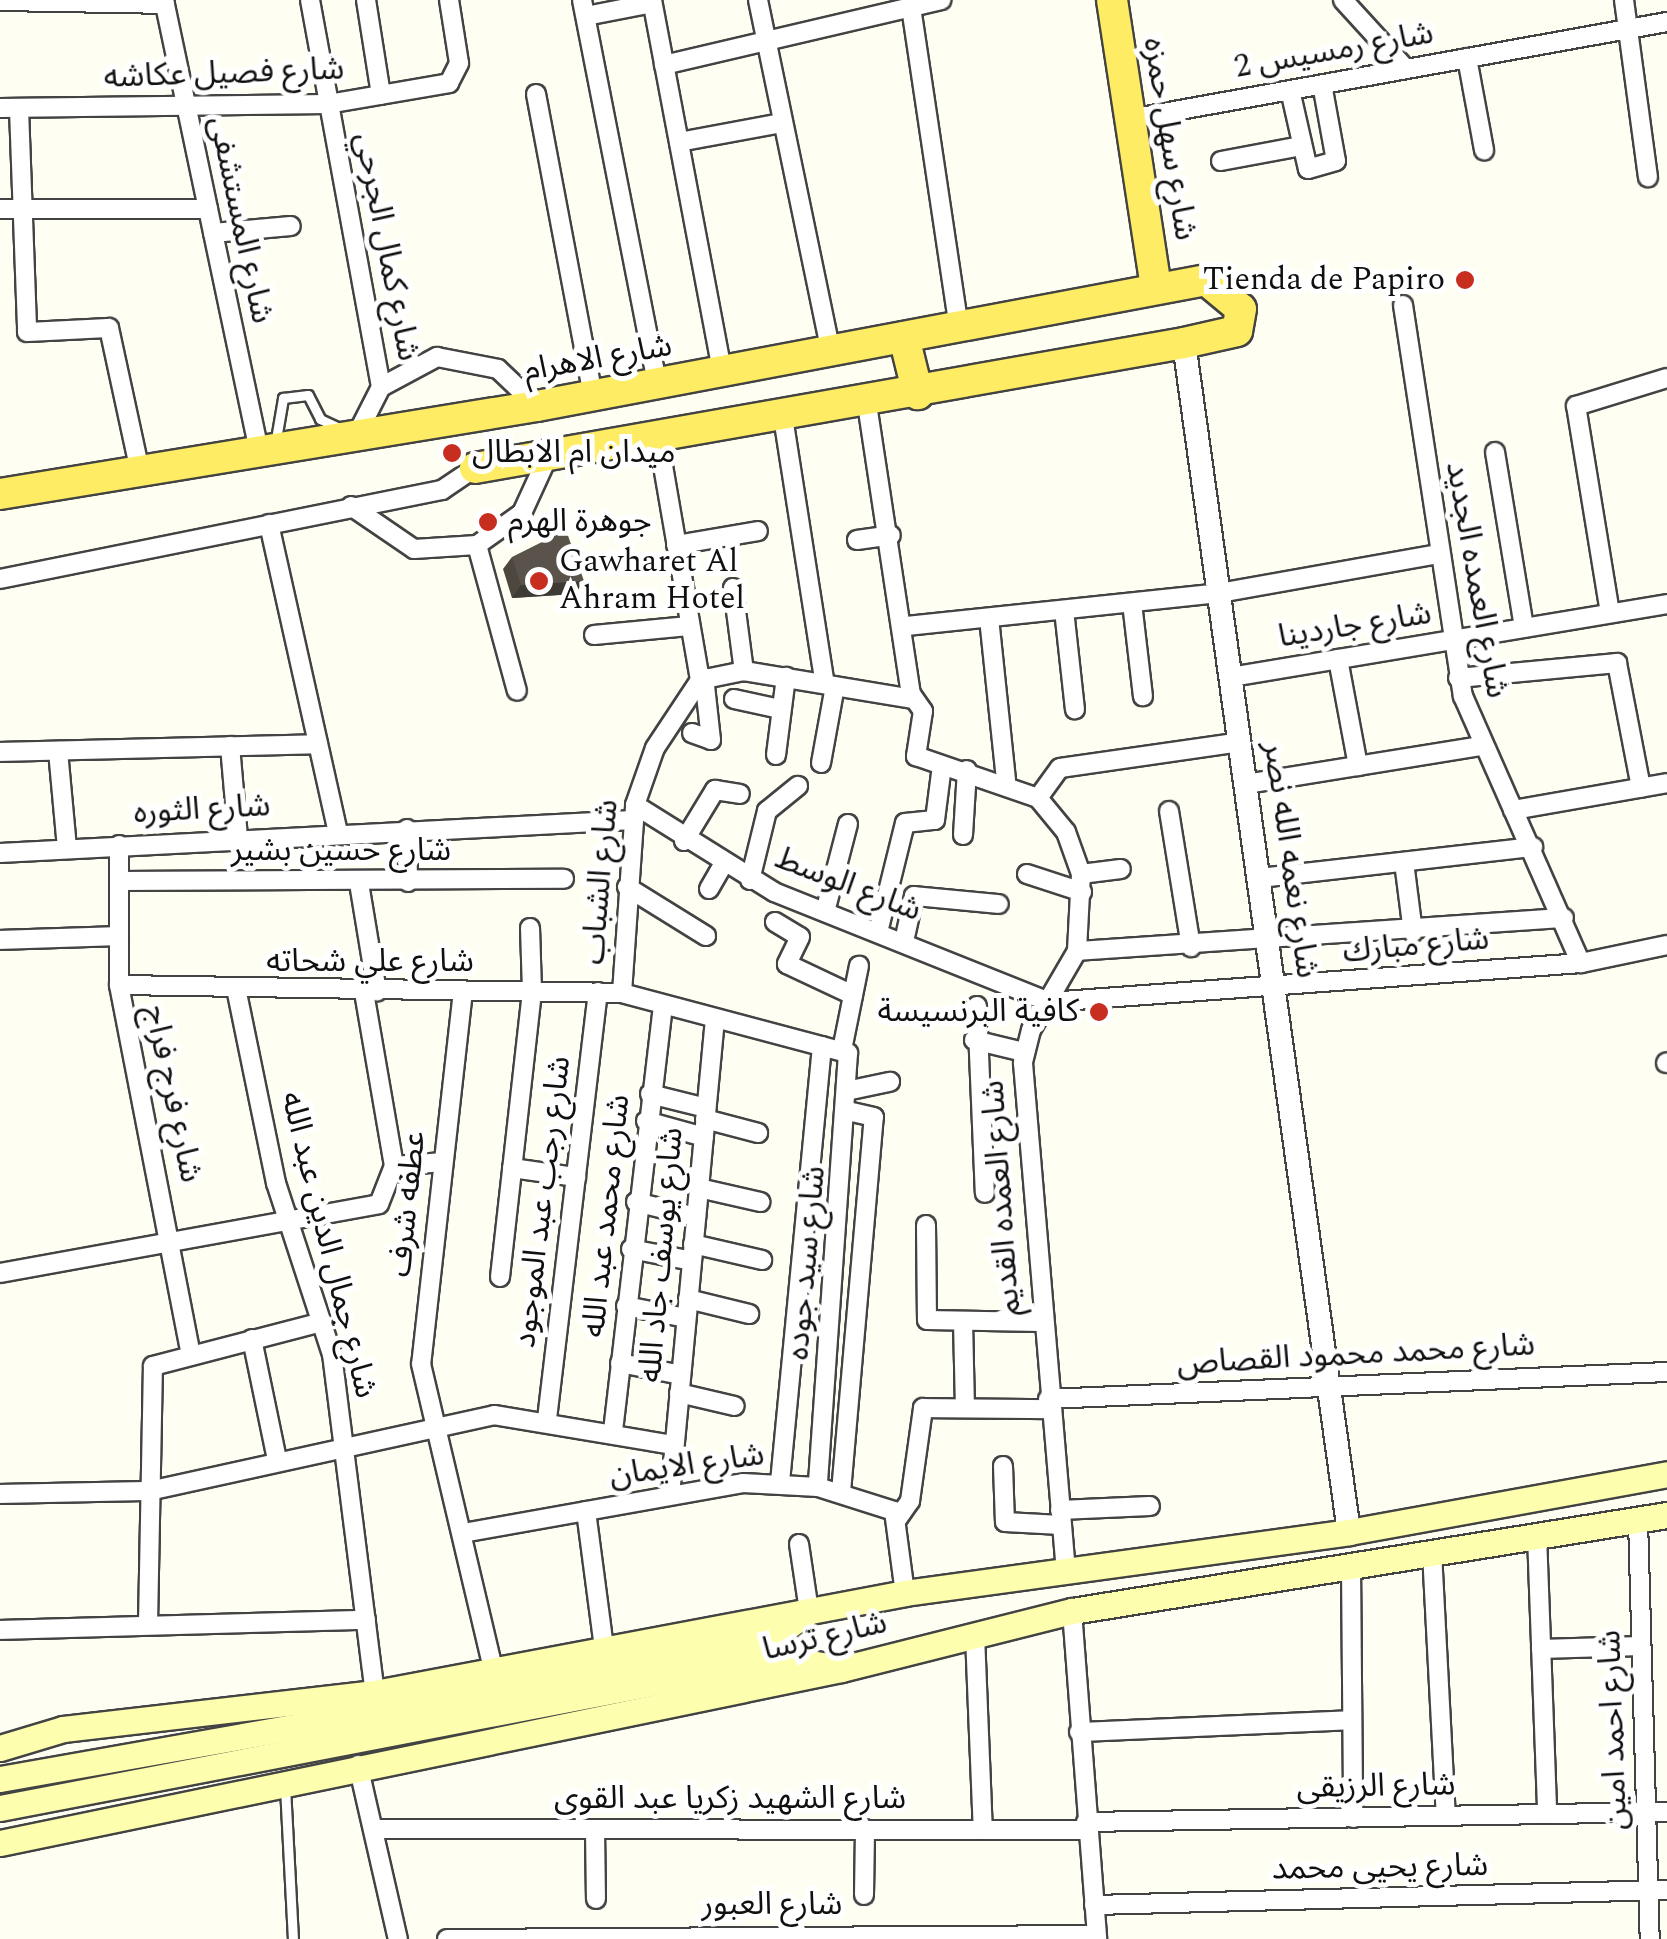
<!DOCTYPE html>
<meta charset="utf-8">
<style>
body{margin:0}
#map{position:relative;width:1667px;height:1939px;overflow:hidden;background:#fffef3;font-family:Spectral,"Noto Sans Arabic",serif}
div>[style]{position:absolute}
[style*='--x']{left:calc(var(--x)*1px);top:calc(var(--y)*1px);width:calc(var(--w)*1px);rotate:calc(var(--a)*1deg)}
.roads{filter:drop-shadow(2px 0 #434343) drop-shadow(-2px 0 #434343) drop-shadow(0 2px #434343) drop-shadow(0 -2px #434343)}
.service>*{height:9px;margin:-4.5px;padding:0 4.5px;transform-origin:4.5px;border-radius:4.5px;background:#fff}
.minor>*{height:18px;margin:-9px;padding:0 9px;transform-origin:9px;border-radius:9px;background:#fff}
.tertiary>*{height:22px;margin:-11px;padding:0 11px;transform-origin:11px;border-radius:11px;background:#fff}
.secondary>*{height:25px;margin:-12.5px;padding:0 12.5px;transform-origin:12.5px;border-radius:12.5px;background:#fdffae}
.primary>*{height:30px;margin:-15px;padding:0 15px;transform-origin:15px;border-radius:15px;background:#feed64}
.wall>*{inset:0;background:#4d4740}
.shaded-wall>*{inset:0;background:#3e3a34}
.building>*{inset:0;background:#59534b}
.dots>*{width:28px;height:28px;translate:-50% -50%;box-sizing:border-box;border:5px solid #fff;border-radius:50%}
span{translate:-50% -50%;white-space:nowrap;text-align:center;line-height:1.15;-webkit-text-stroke:10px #fff;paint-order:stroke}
.street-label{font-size:32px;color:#101010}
.poi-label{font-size:32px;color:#101010}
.right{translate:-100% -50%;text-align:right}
.left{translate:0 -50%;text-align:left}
</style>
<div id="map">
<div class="roads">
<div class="service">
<i style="--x:275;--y:445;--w:48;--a:-80.3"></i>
<i style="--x:283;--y:398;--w:25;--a:-7"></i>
<i style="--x:308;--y:395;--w:27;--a:63"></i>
<i style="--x:320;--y:419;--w:26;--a:25"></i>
<i style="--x:285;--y:1787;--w:152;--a:87"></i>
</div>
<div class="minor">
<i style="--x:164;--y:0;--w:462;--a:78.1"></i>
<i style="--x:310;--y:0;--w:393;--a:79.6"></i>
<i style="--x:366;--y:0;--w:96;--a:81"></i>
<i style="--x:582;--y:0;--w:391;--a:78.9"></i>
<i style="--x:652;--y:0;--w:379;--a:79.3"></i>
<i style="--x:758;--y:0;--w:359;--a:78.3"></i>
<i style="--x:1343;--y:0;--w:93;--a:47.6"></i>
<i style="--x:1624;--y:0;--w:179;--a:82.3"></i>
<i style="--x:0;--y:1;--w:165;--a:1"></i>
<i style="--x:911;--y:7;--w:324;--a:81.5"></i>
<i style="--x:586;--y:16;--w:67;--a:-11.1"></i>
<i style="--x:1467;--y:58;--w:94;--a:79.5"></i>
<i style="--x:664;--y:65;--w:285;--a:-13.2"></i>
<i style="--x:1290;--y:90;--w:81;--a:77.2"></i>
<i style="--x:1308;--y:169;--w:29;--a:-16"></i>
<i style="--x:1336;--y:161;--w:78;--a:-100.3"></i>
<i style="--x:536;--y:94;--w:307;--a:79.3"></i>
<i style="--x:0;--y:108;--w:328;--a:-0.7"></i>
<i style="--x:328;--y:104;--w:123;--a:-9.8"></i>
<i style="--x:449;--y:83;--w:22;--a:-63"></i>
<i style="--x:459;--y:63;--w:64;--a:-99"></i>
<i style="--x:19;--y:109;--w:223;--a:87.9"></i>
<i style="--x:27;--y:332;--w:82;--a:-2.8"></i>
<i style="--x:109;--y:328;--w:146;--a:77.8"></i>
<i style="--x:1130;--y:119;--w:546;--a:-10.24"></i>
<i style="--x:679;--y:142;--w:105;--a:-10.5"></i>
<i style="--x:1221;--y:161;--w:81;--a:-10.6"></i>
<i style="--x:0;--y:209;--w:208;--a:0"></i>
<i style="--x:213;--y:233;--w:78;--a:-5.1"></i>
<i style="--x:1403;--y:305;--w:396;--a:81.3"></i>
<i style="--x:1463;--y:696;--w:292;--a:66.2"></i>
<i style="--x:867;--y:404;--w:293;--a:81.4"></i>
<i style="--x:911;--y:694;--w:21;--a:55"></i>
<i style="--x:923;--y:711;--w:46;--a:98.8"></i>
<i style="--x:916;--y:756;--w:129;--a:19"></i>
<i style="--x:1038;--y:798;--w:44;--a:50.5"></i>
<i style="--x:1066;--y:832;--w:45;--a:70.3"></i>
<i style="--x:1081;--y:874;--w:77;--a:93"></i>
<i style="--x:1077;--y:951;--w:91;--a:120.2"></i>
<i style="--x:1031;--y:1030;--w:34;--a:104"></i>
<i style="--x:1023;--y:1063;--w:511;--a:85.17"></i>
<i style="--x:783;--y:417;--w:270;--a:81.1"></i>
<i style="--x:356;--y:436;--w:55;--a:-63"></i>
<i style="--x:381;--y:387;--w:64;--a:-28.2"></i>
<i style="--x:437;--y:357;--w:62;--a:11.1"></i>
<i style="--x:498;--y:369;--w:54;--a:43.5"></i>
<i style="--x:1495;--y:452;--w:178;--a:80.6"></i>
<i style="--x:351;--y:506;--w:76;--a:34.3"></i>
<i style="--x:414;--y:549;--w:63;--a:-3.6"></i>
<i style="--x:477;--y:545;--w:55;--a:-35.4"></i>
<i style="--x:522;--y:513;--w:65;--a:-65.4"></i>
<i style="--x:269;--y:524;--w:316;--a:77.4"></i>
<i style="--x:857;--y:540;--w:34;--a:-8"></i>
<i style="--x:477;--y:545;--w:151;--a:74.7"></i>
<i style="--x:676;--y:545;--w:83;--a:-9.7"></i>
<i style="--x:0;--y:579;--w:451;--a:-11.4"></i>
<i style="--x:442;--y:490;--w:40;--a:-34"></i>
<i style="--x:733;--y:588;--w:84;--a:82.5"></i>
<i style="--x:1132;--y:603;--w:94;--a:83.3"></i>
<i style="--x:1064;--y:610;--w:100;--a:83.7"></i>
<i style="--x:1610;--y:613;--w:210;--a:-99.3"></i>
<i style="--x:1576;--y:406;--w:95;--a:-17.1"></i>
<i style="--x:989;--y:618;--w:163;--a:84"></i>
<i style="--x:906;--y:626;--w:315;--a:-6"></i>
<i style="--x:1219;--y:593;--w:223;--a:-10.1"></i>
<i style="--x:594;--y:635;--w:95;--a:-5.4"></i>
<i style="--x:1338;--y:659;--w:109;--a:79.4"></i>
<i style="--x:1231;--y:677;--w:442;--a:-9.5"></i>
<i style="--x:1458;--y:678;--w:160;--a:-5.4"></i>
<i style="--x:1617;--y:663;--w:127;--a:79.1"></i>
<i style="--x:700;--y:680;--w:45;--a:-11.6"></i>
<i style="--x:744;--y:671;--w:172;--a:9.4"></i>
<i style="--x:734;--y:699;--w:47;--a:12.3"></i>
<i style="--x:692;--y:733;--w:20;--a:20"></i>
<i style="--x:711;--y:740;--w:63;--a:-96.3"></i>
<i style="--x:230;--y:746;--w:92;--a:85"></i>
<i style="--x:58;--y:751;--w:97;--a:84.7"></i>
<i style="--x:0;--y:752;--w:318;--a:-1.4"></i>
<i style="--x:776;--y:755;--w:79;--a:-82.7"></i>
<i style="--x:821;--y:763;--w:78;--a:-79.7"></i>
<i style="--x:1246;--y:784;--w:237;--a:-9.2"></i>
<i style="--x:1038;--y:798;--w:37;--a:-54"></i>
<i style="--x:1060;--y:768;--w:182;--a:-8.2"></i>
<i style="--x:635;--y:805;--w:164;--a:32"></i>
<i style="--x:774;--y:892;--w:296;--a:21.8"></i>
<i style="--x:1049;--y:1002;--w:533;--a:-4.19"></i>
<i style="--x:1581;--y:963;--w:88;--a:-11.8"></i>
<i style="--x:1513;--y:810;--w:156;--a:-9.9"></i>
<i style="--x:1169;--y:811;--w:138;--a:80.8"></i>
<i style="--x:407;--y:829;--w:53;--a:88.9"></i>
<i style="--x:963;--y:835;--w:65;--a:-86.5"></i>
<i style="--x:684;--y:841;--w:60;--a:-58.7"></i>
<i style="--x:715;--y:790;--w:25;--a:9"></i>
<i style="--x:119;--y:845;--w:140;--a:90"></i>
<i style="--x:119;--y:985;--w:376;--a:79"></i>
<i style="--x:0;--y:853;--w:634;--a:-2.98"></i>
<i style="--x:1404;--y:862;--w:71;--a:82.7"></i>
<i style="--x:1027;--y:874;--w:58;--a:18.1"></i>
<i style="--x:1081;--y:874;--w:40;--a:-7.1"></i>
<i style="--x:1260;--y:878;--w:275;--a:-6.5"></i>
<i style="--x:750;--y:880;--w:71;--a:-76.2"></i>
<i style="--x:767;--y:811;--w:40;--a:-39"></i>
<i style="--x:119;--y:881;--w:445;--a:-0.3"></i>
<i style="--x:359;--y:883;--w:110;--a:80.6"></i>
<i style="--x:627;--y:887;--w:93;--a:31.8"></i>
<i style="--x:709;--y:889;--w:28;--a:-60"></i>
<i style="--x:825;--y:912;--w:91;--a:-75.4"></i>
<i style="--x:775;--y:922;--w:29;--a:31"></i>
<i style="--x:800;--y:937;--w:30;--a:116"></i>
<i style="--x:787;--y:964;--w:73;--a:25.2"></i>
<i style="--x:879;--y:928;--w:108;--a:-76.1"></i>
<i style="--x:905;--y:823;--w:30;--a:-6"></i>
<i style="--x:935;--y:820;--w:55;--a:-82.7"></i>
<i style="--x:905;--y:937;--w:42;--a:-77.6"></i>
<i style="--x:914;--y:896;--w:85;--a:5.4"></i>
<i style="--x:0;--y:940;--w:119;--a:-1.9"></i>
<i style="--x:1077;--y:951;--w:488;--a:-3.9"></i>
<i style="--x:119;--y:985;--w:503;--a:0.91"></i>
<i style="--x:622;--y:993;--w:234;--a:14.9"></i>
<i style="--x:848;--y:1053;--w:435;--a:94"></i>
<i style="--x:463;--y:991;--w:375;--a:96.4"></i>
<i style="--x:421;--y:1364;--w:313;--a:76.7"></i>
<i style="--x:237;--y:993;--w:194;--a:78.4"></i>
<i style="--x:276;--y:1183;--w:180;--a:71.9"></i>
<i style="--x:332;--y:1354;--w:342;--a:82.8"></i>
<i style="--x:622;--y:993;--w:188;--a:-86"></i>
<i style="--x:635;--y:805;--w:60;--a:-70.7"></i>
<i style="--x:655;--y:748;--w:82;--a:-56.5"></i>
<i style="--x:700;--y:680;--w:247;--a:-99.8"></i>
<i style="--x:977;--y:1006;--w:187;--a:87.6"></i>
<i style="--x:974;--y:1040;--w:51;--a:13.5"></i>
<i style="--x:842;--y:1050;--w:86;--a:-78.6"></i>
<i style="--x:1666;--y:1063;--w:1;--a:-45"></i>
<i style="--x:851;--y:1090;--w:40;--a:-12"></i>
<i style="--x:650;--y:1094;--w:58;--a:14"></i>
<i style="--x:705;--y:1119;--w:55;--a:14.8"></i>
<i style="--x:646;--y:1121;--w:60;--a:15.4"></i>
<i style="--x:394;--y:1166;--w:49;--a:-4.7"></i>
<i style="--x:512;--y:1168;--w:65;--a:8"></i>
<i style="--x:699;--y:1188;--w:63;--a:12.9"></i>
<i style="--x:636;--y:1202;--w:62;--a:14"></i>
<i style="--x:926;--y:1225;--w:95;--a:89.4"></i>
<i style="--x:927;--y:1320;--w:114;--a:1"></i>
<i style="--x:693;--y:1244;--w:71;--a:13.1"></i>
<i style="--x:631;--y:1249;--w:62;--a:11.1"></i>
<i style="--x:0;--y:1273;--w:385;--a:-10.3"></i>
<i style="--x:379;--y:1204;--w:41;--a:-68.5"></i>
<i style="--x:394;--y:1166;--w:177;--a:-99.8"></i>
<i style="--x:500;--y:1277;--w:288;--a:-83.6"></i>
<i style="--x:532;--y:991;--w:63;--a:-91.8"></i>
<i style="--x:688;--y:1299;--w:63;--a:13.8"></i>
<i style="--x:626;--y:1306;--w:61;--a:11.3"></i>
<i style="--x:963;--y:1321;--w:87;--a:88.7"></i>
<i style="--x:252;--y:1339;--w:124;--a:78.3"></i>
<i style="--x:620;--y:1363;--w:62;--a:11.1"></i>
<i style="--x:679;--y:1393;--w:57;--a:13.1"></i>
<i style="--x:1048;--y:1399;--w:620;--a:-2.5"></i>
<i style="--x:547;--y:1419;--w:430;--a:-83.2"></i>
<i style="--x:613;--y:1431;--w:426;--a:-83.3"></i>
<i style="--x:1003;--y:1466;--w:56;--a:88"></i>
<i style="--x:1005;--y:1522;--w:56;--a:3.1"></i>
<i style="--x:780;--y:1482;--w:438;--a:-84.5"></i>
<i style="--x:841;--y:1492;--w:376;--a:-85"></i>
<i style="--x:874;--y:1117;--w:26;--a:-167"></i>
<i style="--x:0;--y:1494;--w:149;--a:-1.2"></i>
<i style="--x:149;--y:1491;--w:353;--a:-12.4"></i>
<i style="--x:494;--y:1415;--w:182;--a:9.5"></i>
<i style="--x:670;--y:1495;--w:477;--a:-84.6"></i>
<i style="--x:1060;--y:1510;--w:90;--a:-2.5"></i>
<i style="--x:586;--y:1511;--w:138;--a:82.5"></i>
<i style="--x:898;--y:1518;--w:21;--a:-55"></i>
<i style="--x:910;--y:1501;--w:94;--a:-82"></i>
<i style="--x:923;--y:1408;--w:126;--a:0.5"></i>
<i style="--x:1638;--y:1520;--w:419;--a:88.4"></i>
<i style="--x:463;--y:1533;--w:284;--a:-10.1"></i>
<i style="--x:743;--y:1483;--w:75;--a:3.1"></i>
<i style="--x:818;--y:1487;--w:80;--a:17.5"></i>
<i style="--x:894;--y:1511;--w:83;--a:82.4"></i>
<i style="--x:1537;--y:1535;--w:279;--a:87.9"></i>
<i style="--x:799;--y:1544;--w:68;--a:81.5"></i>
<i style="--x:1432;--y:1552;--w:264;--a:87"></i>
<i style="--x:1351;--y:1565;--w:253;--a:89.5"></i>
<i style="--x:1072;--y:1611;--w:329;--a:85.6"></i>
<i style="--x:148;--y:1624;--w:258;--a:-88.9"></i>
<i style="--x:153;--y:1366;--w:175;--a:-14.6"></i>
<i style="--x:0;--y:1630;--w:366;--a:-1.6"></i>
<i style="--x:975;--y:1635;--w:195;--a:87.7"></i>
<i style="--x:1541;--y:1649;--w:100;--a:-1.7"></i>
<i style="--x:1079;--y:1732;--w:273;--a:-2.5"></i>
<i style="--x:358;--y:1765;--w:179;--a:77.1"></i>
<i style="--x:1086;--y:1822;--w:581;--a:-0.99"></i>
<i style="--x:373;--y:1829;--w:714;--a:0.08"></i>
<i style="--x:595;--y:1829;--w:70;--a:89.2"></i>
<i style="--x:864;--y:1895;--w:66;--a:-89.1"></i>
<i style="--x:1094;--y:1905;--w:573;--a:-1.5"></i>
<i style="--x:447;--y:1939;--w:649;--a:-0.35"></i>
</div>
<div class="tertiary">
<i style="--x:1184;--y:343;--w:1200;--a:82.1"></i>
</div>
<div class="secondary">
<i style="--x:0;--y:1748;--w:66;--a:-16.8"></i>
<i style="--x:63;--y:1729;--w:314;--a:-6.6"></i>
<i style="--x:375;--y:1693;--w:539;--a:-10.68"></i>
<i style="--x:905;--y:1593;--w:448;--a:-7.8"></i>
<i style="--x:1349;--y:1532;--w:323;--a:-10.3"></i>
<i style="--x:0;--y:1779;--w:775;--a:-10.03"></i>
<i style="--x:763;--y:1644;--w:57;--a:-35.7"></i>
<i style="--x:0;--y:1808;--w:796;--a:-10.86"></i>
<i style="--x:782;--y:1658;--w:58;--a:10"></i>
<i style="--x:0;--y:1843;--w:859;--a:-11.69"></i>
<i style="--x:841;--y:1669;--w:238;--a:-14.1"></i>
<i style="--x:1072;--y:1611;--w:603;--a:-9.17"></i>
</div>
<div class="primary">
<i style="--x:1112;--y:0;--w:292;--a:81.3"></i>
<i style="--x:904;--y:337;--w:59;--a:76.2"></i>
<i style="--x:0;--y:494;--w:544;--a:-9.31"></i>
<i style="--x:537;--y:406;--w:681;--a:-10.67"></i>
<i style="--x:1206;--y:280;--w:45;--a:39.6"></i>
<i style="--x:1241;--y:309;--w:22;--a:100"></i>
<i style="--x:1237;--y:331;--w:54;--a:167.2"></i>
<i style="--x:1184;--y:343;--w:720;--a:170"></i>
</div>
</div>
<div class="wall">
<i style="clip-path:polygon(512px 557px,584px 581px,575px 594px,512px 598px,503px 569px)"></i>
</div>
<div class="shaded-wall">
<i style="clip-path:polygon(584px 581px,575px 594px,512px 598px,521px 585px)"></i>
</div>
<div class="building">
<i style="clip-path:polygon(566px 530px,584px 581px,521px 585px,512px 557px)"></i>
</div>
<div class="dots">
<i style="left:1465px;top:280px;background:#c72e20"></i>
<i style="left:452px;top:453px;background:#c72e20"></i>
<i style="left:488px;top:522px;background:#c72e20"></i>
<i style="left:539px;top:581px;background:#c72e20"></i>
<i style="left:1099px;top:1012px;background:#c72e20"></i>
</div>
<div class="street-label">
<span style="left:1334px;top:51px;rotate:-10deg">شارع رمسيس 2</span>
<span style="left:224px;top:74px;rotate:-2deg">شارع فصيل عكاشه</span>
<span style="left:1169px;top:139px;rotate:81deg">شارع سهل حمزه</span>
<span style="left:240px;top:220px;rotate:78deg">شارع المستشفى</span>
<span style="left:386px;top:247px;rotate:79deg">شارع كمال الجرحي</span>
<span style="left:598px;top:359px;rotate:-10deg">شارع الاهرام</span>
<span style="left:1476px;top:580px;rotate:80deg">شارع العمده الجديد</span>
<span style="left:1355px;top:626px;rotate:-9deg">شارع جاردينا</span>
<span style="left:202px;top:810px;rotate:-3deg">شارع الثوره</span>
<span style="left:341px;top:851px">شارع حسين بشير</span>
<span style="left:1290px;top:860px;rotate:82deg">شارع نعمه الله نصر</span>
<span style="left:601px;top:882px;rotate:-85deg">شارع الشباب</span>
<span style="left:848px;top:885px;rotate:21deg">شارع الوسط</span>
<span style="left:1416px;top:946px;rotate:-5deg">شارع مبارك</span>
<span style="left:370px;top:962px">شارع علي شحاته</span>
<span style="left:172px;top:1094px;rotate:78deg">شارع فرج فراج</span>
<span style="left:1002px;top:1198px;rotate:-94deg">شارع العمده القديم</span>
<span style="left:543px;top:1202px;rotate:-83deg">شارع رجب عبد الموجود</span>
<span style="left:408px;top:1204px;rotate:-84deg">عطفه شرف</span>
<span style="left:607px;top:1216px;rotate:-84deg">شارع محمد عبد الله</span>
<span style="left:328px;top:1245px;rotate:76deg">شارع جمال الدين عبد الله</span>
<span style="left:662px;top:1255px;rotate:-85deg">شارع يوسف جاد الله</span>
<span style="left:807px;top:1263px;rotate:-85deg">شارع سيد جوده</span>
<span style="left:1356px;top:1355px;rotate:-3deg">شارع محمد محمود القصاص</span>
<span style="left:687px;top:1466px;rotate:-8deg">شارع الايمان</span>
<span style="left:825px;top:1637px;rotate:-13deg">شارع ترسا</span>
<span style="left:1614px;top:1730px;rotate:-92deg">شارع احمد امين</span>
<span style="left:1376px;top:1787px;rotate:-1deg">شارع الرزيقى</span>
<span style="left:730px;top:1799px">شارع الشهيد زكريا عبد القوى</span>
<span style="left:1380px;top:1868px;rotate:-1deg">شارع يحيى محمد</span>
<span style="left:772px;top:1905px">شارع العبور</span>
</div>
<div class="poi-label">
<span class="right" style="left:1445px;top:280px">Tienda de Papiro</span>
<span class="left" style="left:472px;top:453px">ميدان ام الابطال</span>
<span class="left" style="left:508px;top:522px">جوهرة الهرم</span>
<span class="left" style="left:559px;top:581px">Gawharet Al<br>Ahram Hotel</span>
<span class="right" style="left:1079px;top:1012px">كافية البرنسيسة</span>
</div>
</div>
